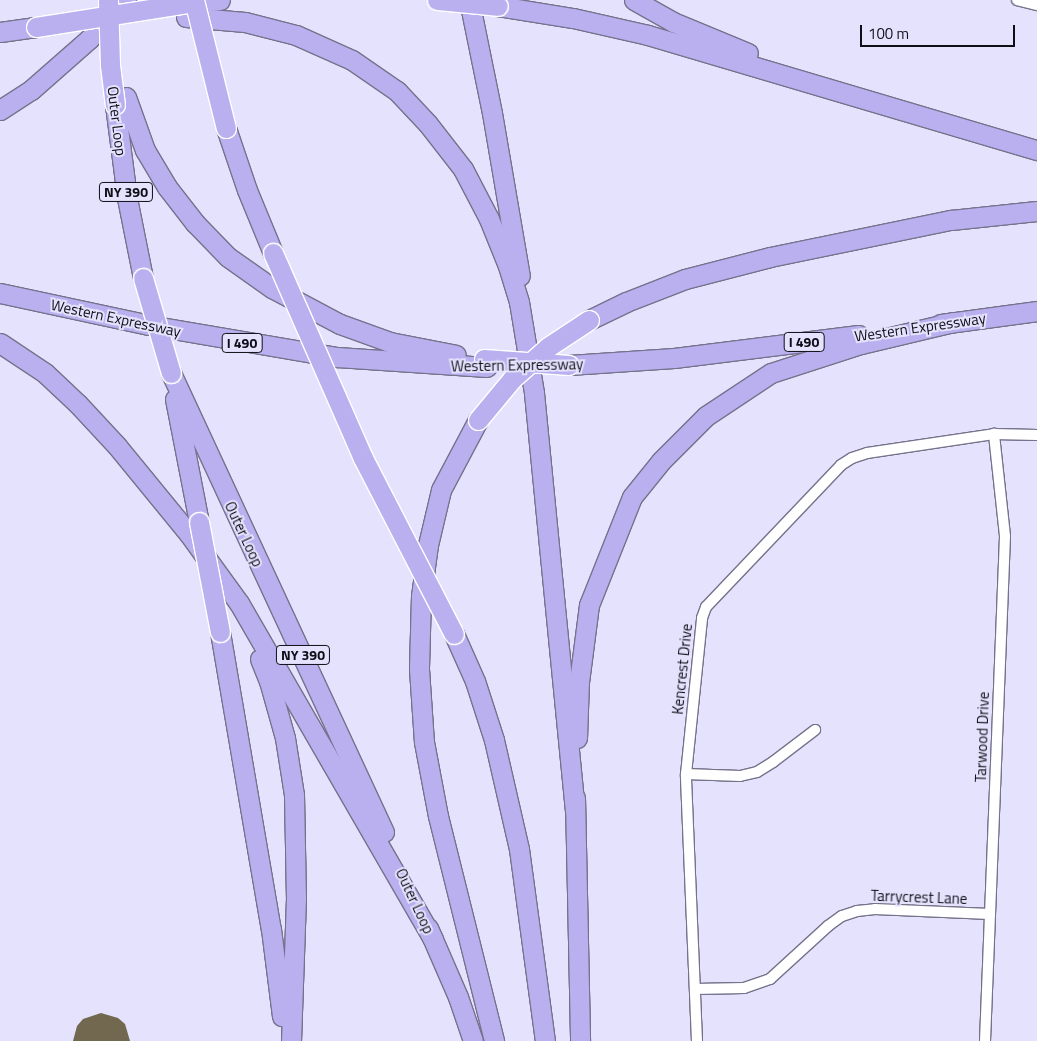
<!DOCTYPE html>
<style>
body{margin:0}
#map{position:relative;width:1037px;height:1041px;overflow:hidden;background:#e5e2fd;font-family:"Titillium Web",sans-serif}
div>[style]{position:absolute}
[style*='--x']{left:calc(var(--x)*1px);top:calc(var(--y)*1px);width:calc(var(--w)*1px);rotate:calc(var(--a)*1deg)}
.building>*{inset:0;background:#72674f}
.roads{filter:drop-shadow(1px 0 #75728b) drop-shadow(-1px 0 #75728b) drop-shadow(0 1px #75728b) drop-shadow(0 -1px #75728b)}
.street>*{height:10px;margin:-5px;padding:0 5px;transform-origin:5px;border-radius:5px;background:#fff}
.highway>*{height:19px;margin:-9.5px;padding:0 9.5px;transform-origin:9.5px;border-radius:9.5px;background:#bab0f0}
.bridges{filter:drop-shadow(1px 0 #fff) drop-shadow(-1px 0 #fff) drop-shadow(0 1px #fff) drop-shadow(0 -1px #fff)}
.highway-bridge>*{height:19px;margin:-9.5px;padding:0 9.5px;transform-origin:9.5px;border-radius:9.5px;background:#bab0f0}
span{translate:-50% -50%;white-space:nowrap;text-align:center;line-height:1.15;-webkit-text-stroke:4px #e5e2fd;paint-order:stroke}
.shield-label span{padding:1px 4px;background:#e5e2fd;border:1px solid;border-radius:4px;-webkit-text-stroke-width:0}
.shield-label{font-size:14px;color:#0f0e17;font-weight:700}
.street-label{font-size:15px;color:#0f0e17}
.scale{position:absolute;left:860px;top:25px;width:155px;height:22px;box-sizing:border-box;border:2px solid #0f0e17;border-top:0;padding-left:6px;font-size:15px;line-height:18px;white-space:nowrap;color:#0f0e17;-webkit-text-stroke:4px #e5e2fd;paint-order:stroke}
</style>
<div id="map">
<div class="building">
<i style="clip-path:polygon(101px 1013px,118px 1018px,125px 1024px,130px 1041px,73px 1041px,77px 1026px,83px 1019px)"></i>
</div>
<div class="roads">
<div class="street">
<i style="--x:1017;--y:0;--w:21;--a:14"></i>
<i style="--x:686;--y:774;--w:54;--a:2.1"></i>
<i style="--x:740;--y:776;--w:17;--a:-13"></i>
<i style="--x:757;--y:772;--w:19;--a:-32"></i>
<i style="--x:773;--y:762;--w:53;--a:-37.3"></i>
<i style="--x:695;--y:989;--w:49;--a:-1.2"></i>
<i style="--x:744;--y:988;--w:28;--a:-19"></i>
<i style="--x:770;--y:979;--w:79;--a:-42.4"></i>
<i style="--x:828;--y:926;--w:17;--a:-36"></i>
<i style="--x:842;--y:916;--w:16;--a:-18"></i>
<i style="--x:857;--y:911;--w:18;--a:-6"></i>
<i style="--x:875;--y:909;--w:115;--a:2.5"></i>
<i style="--x:697;--y:1041;--w:267;--a:-92.4"></i>
<i style="--x:686;--y:774;--w:157;--a:-84.1"></i>
<i style="--x:702;--y:618;--w:12;--a:-70"></i>
<i style="--x:706;--y:607;--w:196;--a:-46.4"></i>
<i style="--x:841;--y:465;--w:13;--a:-32"></i>
<i style="--x:852;--y:458;--w:16;--a:-18"></i>
<i style="--x:867;--y:453;--w:128;--a:-8.5"></i>
<i style="--x:994;--y:434;--w:43;--a:1.3"></i>
<i style="--x:985;--y:1041;--w:505;--a:-87.73"></i>
<i style="--x:1005;--y:536;--w:103;--a:-96.2"></i>
</div>
<div class="highway">
<i style="--x:469;--y:0;--w:115;--a:78.5"></i>
<i style="--x:492;--y:113;--w:165;--a:80.3"></i>
<i style="--x:634;--y:0;--w:45;--a:29.4"></i>
<i style="--x:673;--y:22;--w:81;--a:22.5"></i>
<i style="--x:187;--y:3;--w:33;--a:-5"></i>
<i style="--x:498;--y:6;--w:76;--a:9.1"></i>
<i style="--x:573;--y:18;--w:77;--a:12.8"></i>
<i style="--x:648;--y:35;--w:406;--a:16.5"></i>
<i style="--x:186;--y:17;--w:59;--a:4.8"></i>
<i style="--x:245;--y:22;--w:53;--a:14.3"></i>
<i style="--x:296;--y:35;--w:61;--a:24.1"></i>
<i style="--x:352;--y:60;--w:55;--a:34.6"></i>
<i style="--x:397;--y:91;--w:45;--a:46.8"></i>
<i style="--x:428;--y:124;--w:57;--a:52.1"></i>
<i style="--x:463;--y:169;--w:56;--a:62.5"></i>
<i style="--x:489;--y:219;--w:51;--a:68"></i>
<i style="--x:508;--y:266;--w:38;--a:73"></i>
<i style="--x:519;--y:302;--w:92;--a:80.6"></i>
<i style="--x:534;--y:393;--w:419;--a:84.4"></i>
<i style="--x:0;--y:32;--w:36;--a:-8"></i>
<i style="--x:126;--y:97;--w:56;--a:70.3"></i>
<i style="--x:145;--y:150;--w:43;--a:59.3"></i>
<i style="--x:167;--y:187;--w:46;--a:52.1"></i>
<i style="--x:195;--y:223;--w:47;--a:45.9"></i>
<i style="--x:228;--y:257;--w:54;--a:35.2"></i>
<i style="--x:272;--y:288;--w:77;--a:27.9"></i>
<i style="--x:340;--y:324;--w:53;--a:19.8"></i>
<i style="--x:390;--y:342;--w:67;--a:11.1"></i>
<i style="--x:115;--y:105;--w:94;--a:82.6"></i>
<i style="--x:127;--y:198;--w:82;--a:78.7"></i>
<i style="--x:0;--y:110;--w:37;--a:-33"></i>
<i style="--x:31;--y:90;--w:77;--a:-41.3"></i>
<i style="--x:89;--y:39;--w:54;--a:-46.5"></i>
<i style="--x:226;--y:128;--w:65;--a:71.3"></i>
<i style="--x:247;--y:190;--w:68;--a:67.6"></i>
<i style="--x:0;--y:293;--w:152;--a:12.1"></i>
<i style="--x:149;--y:325;--w:191;--a:9.7"></i>
<i style="--x:337;--y:357;--w:150;--a:3.8"></i>
<i style="--x:589;--y:320;--w:41;--a:-25.9"></i>
<i style="--x:626;--y:302;--w:63;--a:-21.3"></i>
<i style="--x:685;--y:279;--w:88;--a:-14.5"></i>
<i style="--x:770;--y:257;--w:185;--a:-11.6"></i>
<i style="--x:951;--y:220;--w:86;--a:-6"></i>
<i style="--x:941;--y:324;--w:97;--a:-7.7"></i>
<i style="--x:0;--y:343;--w:54;--a:33.7"></i>
<i style="--x:45;--y:373;--w:45;--a:43.2"></i>
<i style="--x:78;--y:404;--w:57;--a:47.1"></i>
<i style="--x:117;--y:446;--w:114;--a:50.7"></i>
<i style="--x:189;--y:534;--w:85;--a:54.1"></i>
<i style="--x:239;--y:603;--w:388;--a:60"></i>
<i style="--x:569;--y:365;--w:105;--a:-3.8"></i>
<i style="--x:674;--y:358;--w:186;--a:-7.1"></i>
<i style="--x:171;--y:373;--w:506;--a:65.11"></i>
<i style="--x:175;--y:399;--w:125;--a:79"></i>
<i style="--x:478;--y:420;--w:79;--a:117.9"></i>
<i style="--x:441;--y:490;--w:57;--a:103.3"></i>
<i style="--x:428;--y:545;--w:51;--a:97.8"></i>
<i style="--x:421;--y:596;--w:73;--a:91.6"></i>
<i style="--x:419;--y:669;--w:73;--a:86.1"></i>
<i style="--x:424;--y:742;--w:75;--a:79.3"></i>
<i style="--x:438;--y:816;--w:232;--a:76"></i>
<i style="--x:220;--y:632;--w:301;--a:80.3"></i>
<i style="--x:271;--y:929;--w:88;--a:82.8"></i>
<i style="--x:454;--y:634;--w:51;--a:65.9"></i>
<i style="--x:475;--y:681;--w:62;--a:72.1"></i>
<i style="--x:494;--y:740;--w:112;--a:77.1"></i>
<i style="--x:519;--y:849;--w:194;--a:82.3"></i>
<i style="--x:260;--y:659;--w:24;--a:68"></i>
<i style="--x:269;--y:681;--w:59;--a:74.3"></i>
<i style="--x:285;--y:738;--w:58;--a:81"></i>
<i style="--x:294;--y:795;--w:103;--a:88.9"></i>
<i style="--x:296;--y:898;--w:143;--a:92"></i>
<i style="--x:577;--y:738;--w:56;--a:-88"></i>
<i style="--x:579;--y:682;--w:78;--a:-82.6"></i>
<i style="--x:589;--y:605;--w:116;--a:-68.3"></i>
<i style="--x:632;--y:497;--w:46;--a:-51.1"></i>
<i style="--x:661;--y:461;--w:64;--a:-45"></i>
<i style="--x:706;--y:416;--w:78;--a:-33.5"></i>
<i style="--x:771;--y:373;--w:95;--a:-17.9"></i>
<i style="--x:861;--y:344;--w:95;--a:-13.4"></i>
<i style="--x:575;--y:798;--w:243;--a:88.8"></i>
<i style="--x:428;--y:928;--w:75;--a:66.5"></i>
<i style="--x:458;--y:997;--w:46;--a:71.2"></i>
</div>
</div>
<div class="bridges">
<div class="highway-bridge">
<i style="--x:108;--y:0;--w:65;--a:88.2"></i>
<i style="--x:110;--y:65;--w:40;--a:82.9"></i>
<i style="--x:194;--y:0;--w:132;--a:76"></i>
<i style="--x:437;--y:0;--w:61;--a:5.6"></i>
<i style="--x:36;--y:27;--w:153;--a:-9"></i>
<i style="--x:273;--y:253;--w:224;--a:66.3"></i>
<i style="--x:363;--y:458;--w:198;--a:62.7"></i>
<i style="--x:143;--y:278;--w:99;--a:73.6"></i>
<i style="--x:484;--y:359;--w:85;--a:4"></i>
<i style="--x:478;--y:420;--w:53;--a:-50.3"></i>
<i style="--x:512;--y:379;--w:48;--a:-41.6"></i>
<i style="--x:548;--y:347;--w:49;--a:-33.4"></i>
<i style="--x:199;--y:522;--w:112;--a:79.2"></i>
</div>
</div>
<div class="shield-label">
<span style="left:126px;top:192px">NY 390</span>
<span style="left:804px;top:342px">I 490</span>
<span style="left:242px;top:343px">I 490</span>
<span style="left:303px;top:655px">NY 390</span>
</div>
<div class="street-label">
<span style="left:117px;top:121px;rotate:83deg">Outer Loop</span>
<span style="left:116px;top:318px;rotate:12deg">Western Expressway</span>
<span style="left:920px;top:327px;rotate:-8deg">Western Expressway</span>
<span style="left:517px;top:365px;rotate:-1deg">Western Expressway</span>
<span style="left:244px;top:534px;rotate:65deg">Outer Loop</span>
<span style="left:682px;top:669px;rotate:-84deg">Kencrest Drive</span>
<span style="left:982px;top:737px;rotate:-88deg">Tarwood Drive</span>
<span style="left:919px;top:897px;rotate:2deg">Tarrycrest Lane</span>
<span style="left:415px;top:901px;rotate:65deg">Outer Loop</span>
</div>
<div class="scale">100 m</div>
</div>
